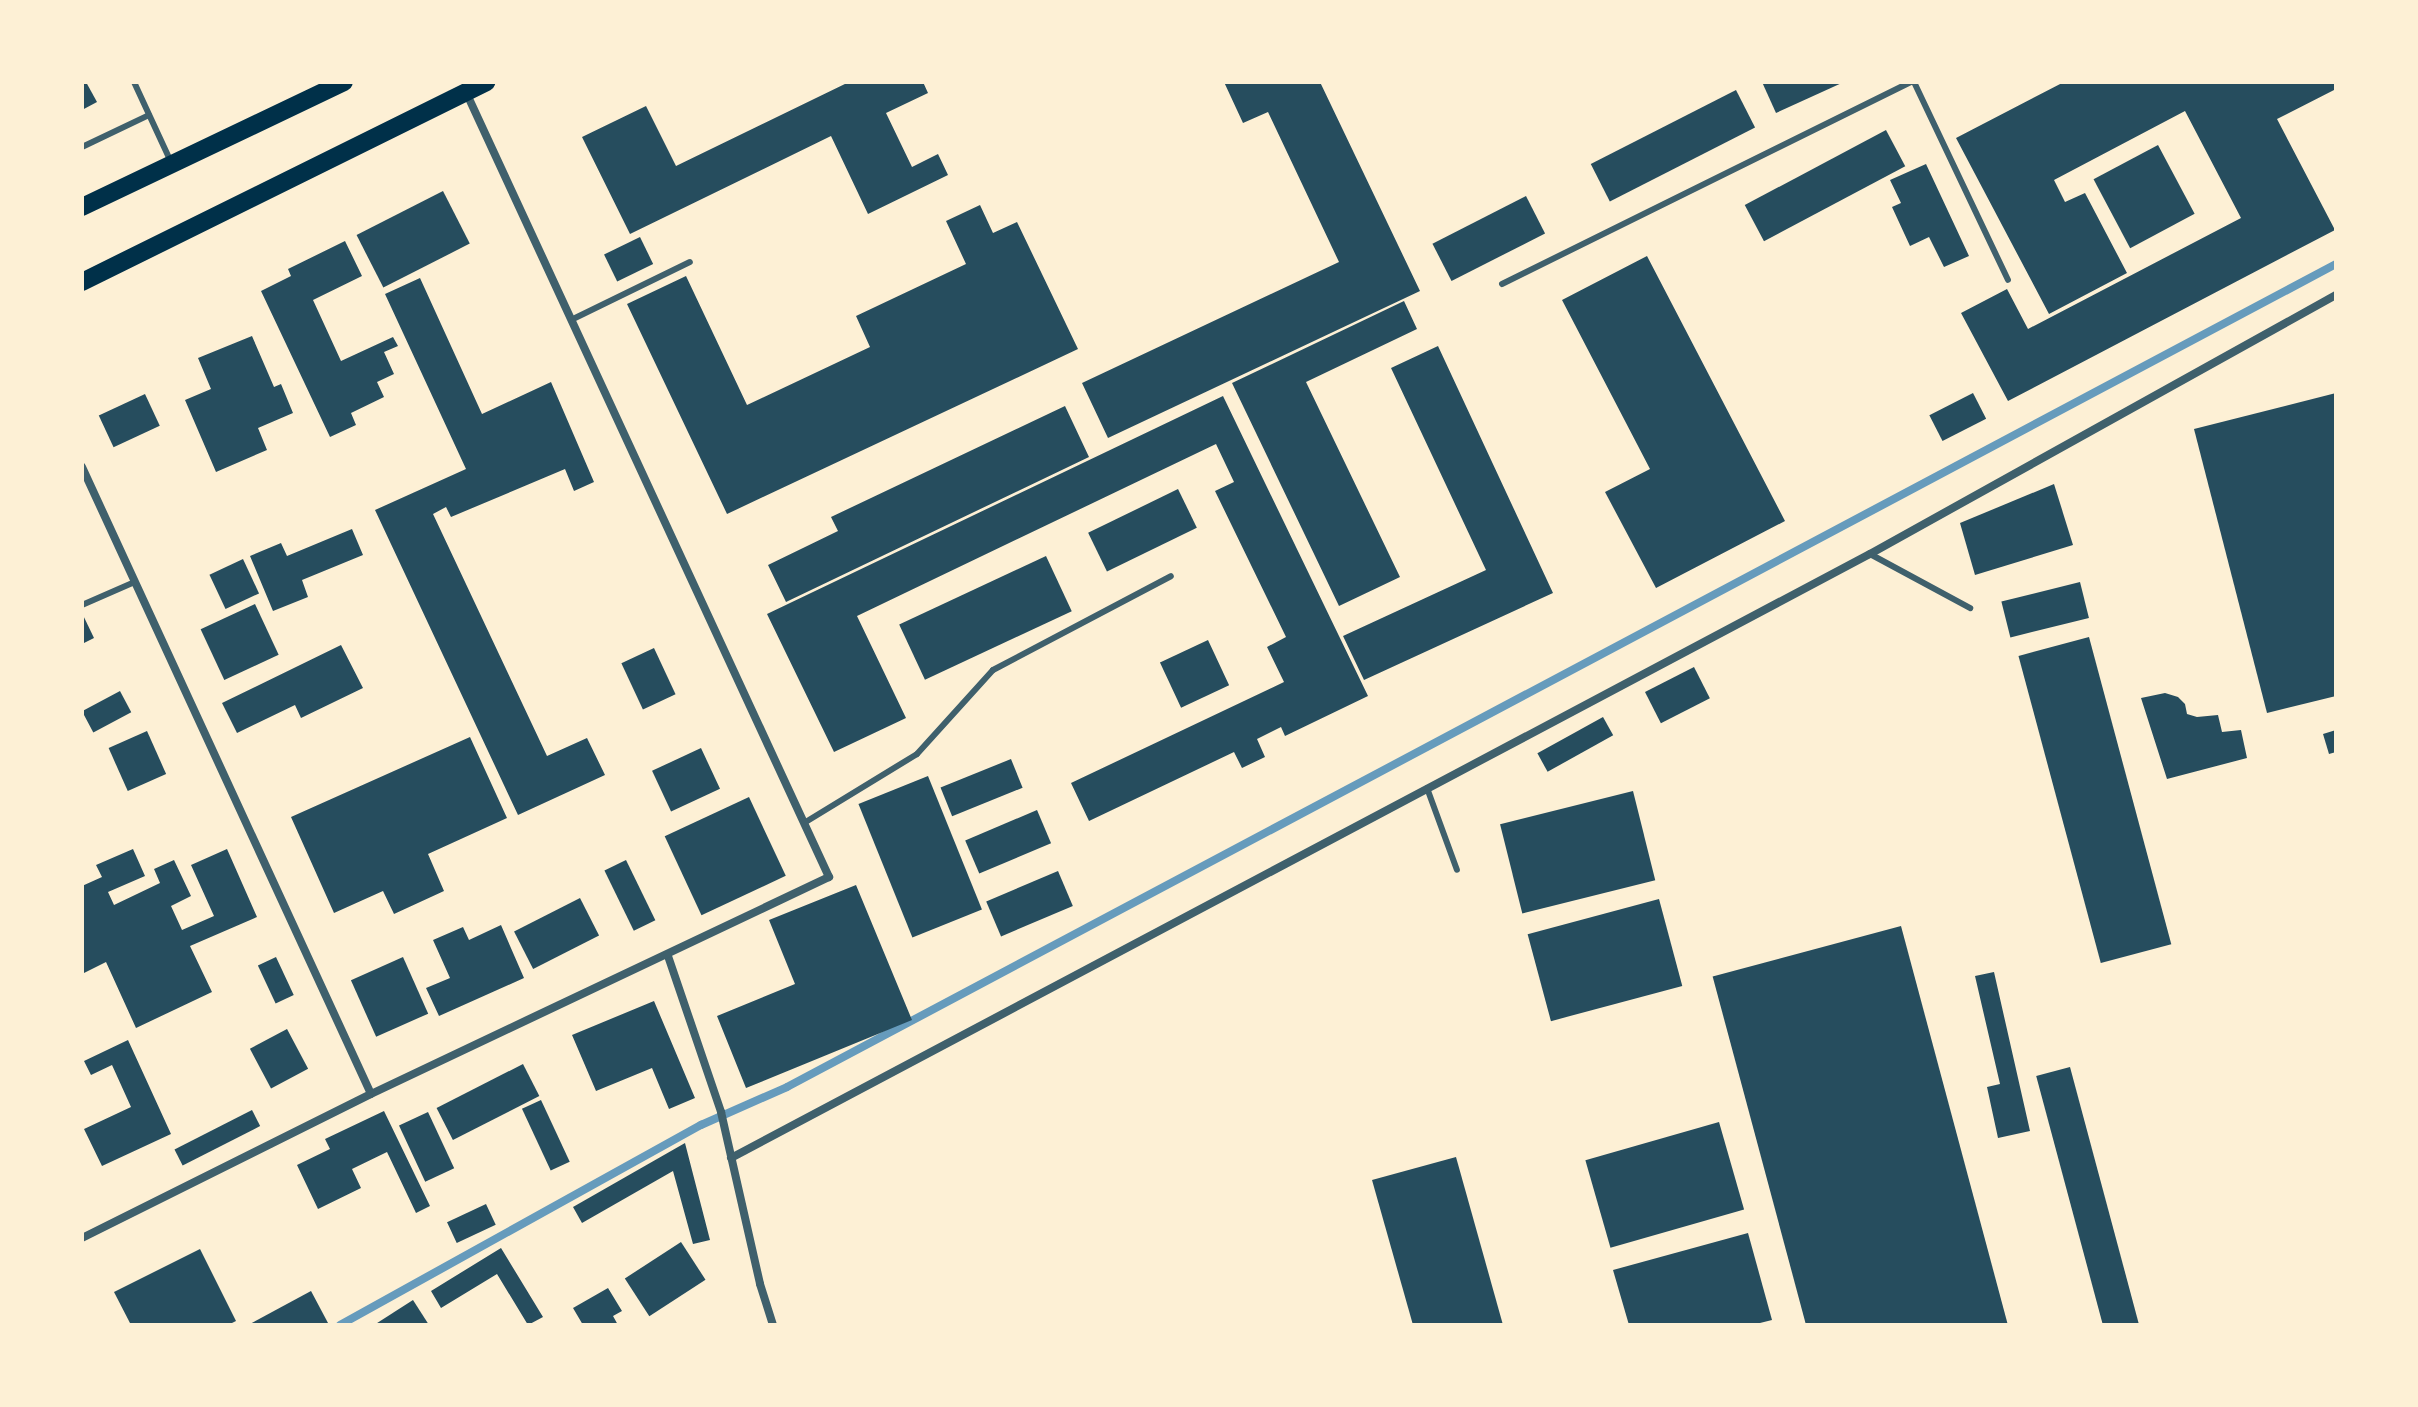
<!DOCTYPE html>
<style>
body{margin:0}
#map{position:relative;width:2418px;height:1407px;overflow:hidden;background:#fdf0d5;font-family:"Fira Sans Condensed",sans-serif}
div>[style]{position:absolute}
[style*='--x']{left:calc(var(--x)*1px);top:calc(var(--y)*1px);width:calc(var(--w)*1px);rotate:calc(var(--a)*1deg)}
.stream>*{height:8px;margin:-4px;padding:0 4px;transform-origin:4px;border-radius:4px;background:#669bbc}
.building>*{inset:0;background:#264d5e;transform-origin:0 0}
.service>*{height:6px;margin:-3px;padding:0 3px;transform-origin:3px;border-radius:3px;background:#3f606c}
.minor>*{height:8px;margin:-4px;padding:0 4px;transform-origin:4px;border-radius:4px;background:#3f606c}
.trunk>*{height:18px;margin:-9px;padding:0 9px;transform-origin:9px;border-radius:9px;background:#003049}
span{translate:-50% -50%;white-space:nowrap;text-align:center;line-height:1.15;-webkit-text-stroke:8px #fdf0d5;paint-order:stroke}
.frame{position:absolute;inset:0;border:84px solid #fdf0d5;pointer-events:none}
</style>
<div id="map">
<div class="stream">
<i style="--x:340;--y:1325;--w:413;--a:-29"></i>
<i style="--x:701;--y:1125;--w:94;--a:-23.8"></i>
<i style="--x:787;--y:1087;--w:1754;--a:-27.98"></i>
</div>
<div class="building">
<i style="clip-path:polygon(82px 82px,86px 82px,97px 102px,82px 110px)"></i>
<i style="clip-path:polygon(849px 82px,923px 82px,928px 93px,886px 113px,912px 167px,938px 154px,948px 175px,868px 214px,831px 136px,630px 234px,582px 137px,646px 106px,676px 166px)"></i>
<i style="clip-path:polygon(1224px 82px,1320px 82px,1420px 291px,1108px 438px,1082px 383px,1339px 262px,1268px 112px,1243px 123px)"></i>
<i style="clip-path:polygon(1762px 82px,1844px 82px,1776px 113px)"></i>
<i style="clip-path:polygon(2064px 82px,2336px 82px,2336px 89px,2277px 119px,2335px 230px,2008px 401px,1961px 313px,2007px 289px,2028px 329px,2241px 218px,2185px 111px,2054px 180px,2065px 202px,2085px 193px,2127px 273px,2049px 314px,1956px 138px)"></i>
<i style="left:1736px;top:90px;width:42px;height:163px;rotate:63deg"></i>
<i style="left:1886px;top:130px;width:41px;height:160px;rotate:62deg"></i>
<i style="left:2158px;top:145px;width:78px;height:73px;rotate:62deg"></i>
<i style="clip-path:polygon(1926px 164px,1969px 256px,1944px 267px,1929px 237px,1910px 246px,1892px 207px,1901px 203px,1890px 180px)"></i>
<i style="left:443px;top:191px;width:59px;height:97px;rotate:63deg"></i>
<i style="left:1526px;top:196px;width:42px;height:105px;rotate:63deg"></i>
<i style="clip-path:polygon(980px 205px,993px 233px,1017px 222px,1078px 349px,727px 514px,627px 304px,686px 276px,747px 405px,870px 347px,856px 316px,966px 264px,946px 221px)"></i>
<i style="left:640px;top:237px;width:30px;height:40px;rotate:64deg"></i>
<i style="clip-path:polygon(345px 241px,362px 276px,313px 300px,341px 361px,393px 337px,398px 346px,384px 352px,394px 374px,377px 382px,384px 397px,351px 413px,356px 425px,330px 437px,261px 291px,291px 276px,288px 269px)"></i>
<i style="clip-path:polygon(1647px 256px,1785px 521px,1656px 588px,1605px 492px,1650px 469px,1562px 300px)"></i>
<i style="clip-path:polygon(420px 278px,482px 414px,551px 382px,594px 482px,574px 491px,565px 469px,451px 517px,446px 507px,433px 514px,547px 756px,587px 738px,605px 775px,518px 815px,375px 510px,466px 469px,385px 294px)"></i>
<i style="clip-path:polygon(1404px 301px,1417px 329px,1306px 382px,1400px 577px,1339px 606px,1232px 383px)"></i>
<i style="clip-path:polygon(252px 336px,274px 387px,281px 384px,293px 413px,258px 428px,267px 450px,216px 472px,185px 400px,211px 389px,198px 358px)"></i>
<i style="clip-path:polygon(1438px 346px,1553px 593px,1364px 680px,1343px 636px,1486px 570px,1391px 368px)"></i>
<i style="left:1973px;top:393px;width:29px;height:49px;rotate:63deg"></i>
<i style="clip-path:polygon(2336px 393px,2336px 696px,2267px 713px,2194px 429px)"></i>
<i style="left:145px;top:394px;width:35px;height:51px;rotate:65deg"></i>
<i style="clip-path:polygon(1223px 396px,1368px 696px,1285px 736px,1281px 727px,1257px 739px,1265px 757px,1242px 768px,1234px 752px,1089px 821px,1071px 783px,1284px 682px,1267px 647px,1286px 637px,1215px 491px,1234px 482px,1216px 444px,857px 616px,906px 718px,834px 752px,767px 614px)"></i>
<i style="clip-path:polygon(1065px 406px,1089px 457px,786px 602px,768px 565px,838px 531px,831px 517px)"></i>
<i style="clip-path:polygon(2054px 484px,2073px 545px,1975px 575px,1960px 523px)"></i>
<i style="left:1178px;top:489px;width:43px;height:100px;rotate:64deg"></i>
<i style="clip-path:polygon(352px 529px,363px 555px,302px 580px,308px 597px,273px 611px,250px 556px,281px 543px,287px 556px)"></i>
<i style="left:1046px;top:556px;width:61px;height:162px;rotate:65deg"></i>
<i style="left:243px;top:559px;width:38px;height:37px;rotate:65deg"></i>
<i style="left:2080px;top:582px;width:37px;height:81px;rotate:76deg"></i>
<i style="left:255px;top:604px;width:56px;height:60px;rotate:65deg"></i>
<i style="clip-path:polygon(82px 613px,94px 638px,82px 644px)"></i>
<i style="left:2089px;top:637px;width:318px;height:73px;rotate:75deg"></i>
<i style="left:1208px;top:640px;width:50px;height:53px;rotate:65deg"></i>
<i style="clip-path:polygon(341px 645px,363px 688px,301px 718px,295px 705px,237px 733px,222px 703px)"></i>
<i style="left:654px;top:648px;width:51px;height:36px;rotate:65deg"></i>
<i style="left:1694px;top:667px;width:35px;height:55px;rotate:63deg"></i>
<i style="left:120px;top:691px;width:24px;height:43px;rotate:62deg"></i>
<i style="clip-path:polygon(2165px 693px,2178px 697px,2185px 704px,2187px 714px,2197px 717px,2218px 715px,2222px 732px,2241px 730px,2247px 758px,2167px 779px,2141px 698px)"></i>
<i style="left:1603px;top:717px;width:21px;height:75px;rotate:61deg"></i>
<i style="clip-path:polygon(2336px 730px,2336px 752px,2329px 754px,2323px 734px)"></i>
<i style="left:147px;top:731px;width:47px;height:42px;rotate:66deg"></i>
<i style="clip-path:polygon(470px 737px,507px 818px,428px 854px,444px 891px,394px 914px,383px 891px,334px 913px,291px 817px)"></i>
<i style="left:701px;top:748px;width:45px;height:54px;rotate:65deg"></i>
<i style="left:1011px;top:759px;width:31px;height:76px;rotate:68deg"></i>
<i style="left:928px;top:776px;width:144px;height:75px;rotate:68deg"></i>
<i style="left:1633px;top:791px;width:92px;height:137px;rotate:76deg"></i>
<i style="left:749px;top:797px;width:87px;height:93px;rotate:65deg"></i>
<i style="left:1037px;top:810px;width:36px;height:78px;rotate:67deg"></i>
<i style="clip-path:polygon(133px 849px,145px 876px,108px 892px,114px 905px,160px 883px,154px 869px,174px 860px,191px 896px,171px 906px,182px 930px,214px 916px,191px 865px,227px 849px,257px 917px,190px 946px,212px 992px,136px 1028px,106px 962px,82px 974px,82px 886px,102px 877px,96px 865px)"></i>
<i style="left:626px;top:860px;width:67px;height:24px;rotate:64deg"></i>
<i style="left:1058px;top:871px;width:38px;height:78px;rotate:67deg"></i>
<i style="clip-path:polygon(856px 885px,912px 1020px,746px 1088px,717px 1016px,795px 984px,769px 920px)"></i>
<i style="left:580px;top:898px;width:42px;height:74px;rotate:63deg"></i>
<i style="left:1659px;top:899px;width:90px;height:136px;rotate:75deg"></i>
<i style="clip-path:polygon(501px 925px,524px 978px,439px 1016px,426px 988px,450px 978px,433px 940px,463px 927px,469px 940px)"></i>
<i style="left:1901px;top:926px;width:413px;height:195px;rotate:75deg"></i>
<i style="left:276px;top:957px;width:42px;height:20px;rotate:65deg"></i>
<i style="left:403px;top:957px;width:62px;height:57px;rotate:66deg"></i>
<i style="clip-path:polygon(1994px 972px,2030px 1131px,1998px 1138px,1987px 1087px,2000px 1084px,1975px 976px)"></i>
<i style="clip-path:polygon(654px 1001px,695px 1098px,669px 1109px,652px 1068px,596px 1091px,572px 1035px)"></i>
<i style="left:287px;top:1029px;width:45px;height:42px;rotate:62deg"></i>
<i style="clip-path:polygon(128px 1040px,171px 1134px,102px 1166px,84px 1129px,131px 1107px,112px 1065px,91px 1075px,84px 1061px)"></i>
<i style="left:523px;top:1064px;width:36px;height:97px;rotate:63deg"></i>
<i style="left:2070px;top:1067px;width:267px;height:35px;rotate:75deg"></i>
<i style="left:541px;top:1100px;width:68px;height:21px;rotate:65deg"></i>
<i style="left:252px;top:1110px;width:18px;height:87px;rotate:63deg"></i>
<i style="clip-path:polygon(384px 1111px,430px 1206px,416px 1213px,387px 1152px,352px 1169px,361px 1188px,318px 1209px,297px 1165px,330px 1149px,325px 1139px)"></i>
<i style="left:428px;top:1112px;width:62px;height:32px;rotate:65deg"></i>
<i style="left:1719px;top:1122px;width:91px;height:139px;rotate:74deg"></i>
<i style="clip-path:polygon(685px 1143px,710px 1240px,693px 1244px,673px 1171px,582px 1223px,573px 1207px)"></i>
<i style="clip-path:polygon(1456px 1157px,1503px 1325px,1413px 1325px,1372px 1180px)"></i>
<i style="left:486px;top:1204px;width:23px;height:43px;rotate:65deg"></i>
<i style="clip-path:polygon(1748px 1233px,1772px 1320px,1752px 1325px,1629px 1325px,1613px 1270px)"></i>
<i style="left:681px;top:1242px;width:45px;height:67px;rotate:57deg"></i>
<i style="clip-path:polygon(501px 1248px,543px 1317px,528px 1325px,497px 1274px,441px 1308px,431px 1291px)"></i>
<i style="clip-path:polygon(200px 1249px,236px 1321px,228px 1325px,131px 1325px,114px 1292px)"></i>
<i style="clip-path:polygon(608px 1288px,622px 1311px,613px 1316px,618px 1325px,583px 1325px,573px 1308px)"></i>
<i style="clip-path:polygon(311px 1291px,328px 1323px,248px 1325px)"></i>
<i style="clip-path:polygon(413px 1300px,429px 1325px,374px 1325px)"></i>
</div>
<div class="service">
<i style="--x:134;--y:82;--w:86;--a:65.2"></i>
<i style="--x:1914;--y:82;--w:219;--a:64.6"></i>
<i style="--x:82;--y:147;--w:74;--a:-25.5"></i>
<i style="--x:1502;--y:284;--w:456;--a:-26.3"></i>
<i style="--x:573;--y:319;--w:130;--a:-26"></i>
<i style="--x:1870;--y:554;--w:114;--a:28.4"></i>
<i style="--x:82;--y:605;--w:58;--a:-23.5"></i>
<i style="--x:1427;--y:788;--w:87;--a:69.9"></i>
<i style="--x:804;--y:823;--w:132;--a:-31.4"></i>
<i style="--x:917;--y:754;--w:113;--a:-47.9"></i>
<i style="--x:993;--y:670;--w:201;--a:-27.8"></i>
</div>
<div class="minor">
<i style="--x:82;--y:467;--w:690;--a:65.25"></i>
<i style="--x:668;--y:956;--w:165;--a:71.2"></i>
<i style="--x:721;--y:1112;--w:176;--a:77.2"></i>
<i style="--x:760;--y:1284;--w:43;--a:72.4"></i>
<i style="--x:731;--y:1158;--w:1289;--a:-27.94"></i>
<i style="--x:1870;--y:554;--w:533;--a:-29.07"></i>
<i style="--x:82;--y:1238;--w:323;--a:-26.5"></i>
<i style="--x:371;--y:1094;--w:507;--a:-25.35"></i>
<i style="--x:829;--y:877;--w:865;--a:-114.82"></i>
</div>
<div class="trunk">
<i style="--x:82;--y:207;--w:290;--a:-25.5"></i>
<i style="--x:82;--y:282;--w:451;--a:-26.3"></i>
</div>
<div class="frame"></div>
</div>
